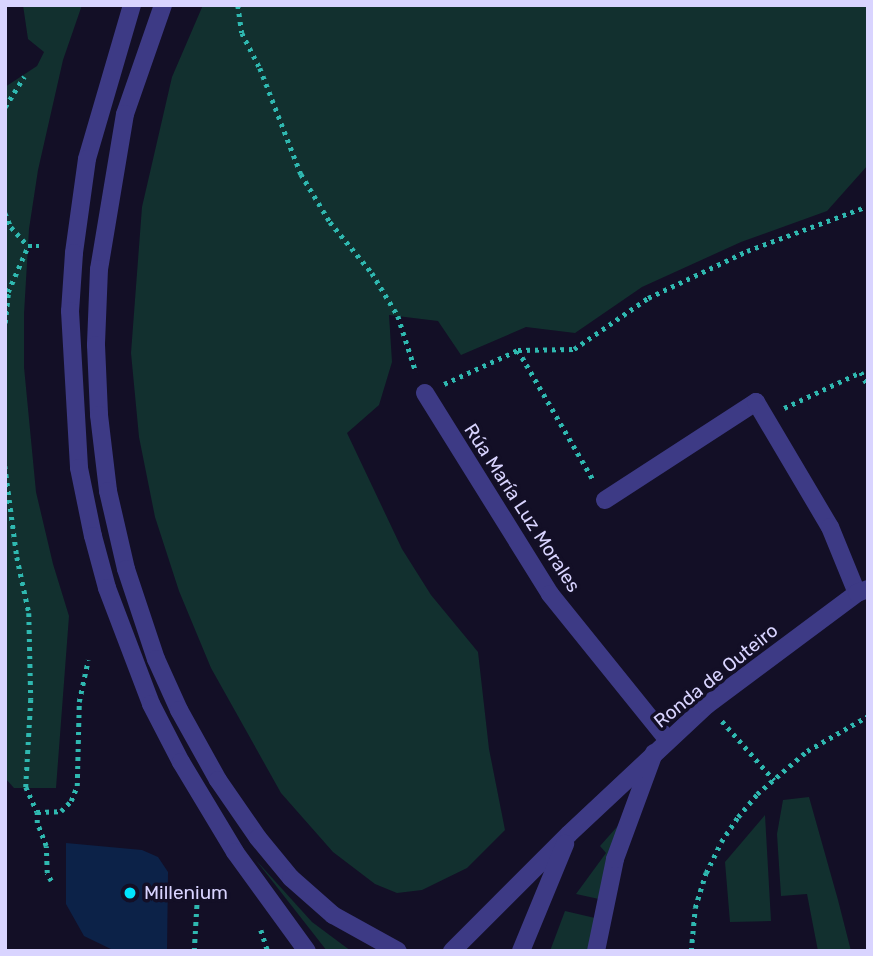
<!DOCTYPE html>
<meta charset="utf-8">
<style>
body{margin:0}
#map{position:relative;width:873px;height:956px;overflow:hidden;background:#130f26;font-family:Rubik,sans-serif}
div>[style]{position:absolute}
[style*='--x']{left:calc(var(--x)*1px);top:calc(var(--y)*1px);width:calc(var(--w)*1px);rotate:calc(var(--a)*1deg)}
.green>*{inset:0;background:#12302f}
.water>*{inset:0;background:#0c2248}
.path>*{height:4.5px;margin-top:-2.25px;transform-origin:0;background:repeating-linear-gradient(90deg,#2fb8b0 0 3.5px,transparent 0 8.5px)}
.minor>*{height:18px;margin:-9px;padding:0 9px;transform-origin:9px;border-radius:9px;background:#3d3a85}
.tertiary>*{height:18px;margin:-9px;padding:0 9px;transform-origin:9px;border-radius:9px;background:#3d3a85}
.dots>*{width:19px;height:19px;translate:-50% -50%;box-sizing:border-box;border:4px solid #130f26;border-radius:50%}
span{translate:-50% -50%;white-space:nowrap;text-align:center;line-height:1.15;-webkit-text-stroke:7px #130f26;paint-order:stroke}
.street-label{font-size:19px;color:#d9d4ff}
.poi-label{font-size:19px;color:#d9d4ff}
.left{translate:0 -50%;text-align:left}
.frame{position:absolute;inset:0;border:7px solid #d9d4ff;pointer-events:none}
</style>
<div id="map">
<div class="green">
<i style="clip-path:polygon(23px 5px,82px 5px,63px 60px,38px 170px,29px 229px,24px 314px,24px 367px,36px 492px,53px 564px,69px 616px,56px 788px,14px 788px,5px 778px,5px 87px,37px 66px,44px 52px,28px 39px)"></i>
<i style="clip-path:polygon(203px 5px,868px 5px,868px 165px,827px 211px,741px 242px,642px 287px,575px 333px,526px 327px,461px 355px,438px 321px,389px 315px,392px 362px,379px 405px,347px 433px,402px 549px,431px 595px,478px 652px,489px 749px,505px 830px,467px 868px,422px 890px,397px 893px,375px 884px,333px 852px,281px 793px,211px 668px,179px 591px,155px 517px,139px 437px,131px 353px,142px 207px,172px 77px)"></i>
<i style="clip-path:polygon(809px 797px,838px 900px,851px 951px,818px 951px,807px 894px,781px 896px,777px 834px,783px 800px)"></i>
<i style="clip-path:polygon(765px 815px,771px 921px,730px 922px,725px 862px)"></i>
<i style="clip-path:polygon(624px 819px,599px 899px,576px 894px,606px 853px,600px 846px)"></i>
<i style="clip-path:polygon(255px 859px,312px 922px,351px 951px,327px 951px)"></i>
<i style="clip-path:polygon(565px 911px,595px 918px,588px 951px,550px 951px)"></i>
</div>
<div class="water">
<i style="clip-path:polygon(66px 843px,142px 850px,158px 857px,168px 872px,167px 951px,115px 951px,84px 936px,66px 904px)"></i>
</div>
<div class="path">
<i style="--x:238;--y:5;--w:28;--a:82"></i>
<i style="--x:242;--y:33;--w:39;--a:63"></i>
<i style="--x:260;--y:68;--w:114;--a:68.9"></i>
<i style="--x:301;--y:174;--w:56;--a:58.9"></i>
<i style="--x:330;--y:222;--w:66;--a:50.5"></i>
<i style="--x:372;--y:273;--w:50;--a:58.8"></i>
<i style="--x:398;--y:316;--w:59;--a:72.2"></i>
<i style="--x:5;--y:107;--w:36;--a:-58"></i>
<i style="--x:5;--y:213;--w:15;--a:67"></i>
<i style="--x:11;--y:227;--w:25;--a:48"></i>
<i style="--x:28;--y:246;--w:11;--a:0"></i>
<i style="--x:5;--y:323;--w:31;--a:-84"></i>
<i style="--x:8;--y:292;--w:50;--a:-66.5"></i>
<i style="--x:518;--y:350;--w:56;--a:-1"></i>
<i style="--x:574;--y:349;--w:90;--a:-34.6"></i>
<i style="--x:648;--y:298;--w:110;--a:-25.4"></i>
<i style="--x:747;--y:251;--w:129;--a:-20.4"></i>
<i style="--x:444;--y:384;--w:81;--a:-24.7"></i>
<i style="--x:518;--y:350;--w:151;--a:59.9"></i>
<i style="--x:784;--y:408;--w:85;--a:-25.1"></i>
<i style="--x:861;--y:372;--w:16;--a:63"></i>
<i style="--x:5;--y:466;--w:92;--a:82.5"></i>
<i style="--x:17;--y:557;--w:57;--a:77.9"></i>
<i style="--x:29;--y:613;--w:86;--a:88.7"></i>
<i style="--x:31;--y:699;--w:88;--a:93.3"></i>
<i style="--x:26;--y:787;--w:27;--a:66"></i>
<i style="--x:722;--y:721;--w:79;--a:48.6"></i>
<i style="--x:51;--y:881;--w:9;--a:-117"></i>
<i style="--x:47;--y:873;--w:27;--a:-92"></i>
<i style="--x:46;--y:846;--w:25;--a:-111"></i>
<i style="--x:37;--y:823;--w:11;--a:-90"></i>
<i style="--x:37;--y:812;--w:24;--a:-2"></i>
<i style="--x:61;--y:811;--w:14;--a:-45"></i>
<i style="--x:71;--y:801;--w:16;--a:-68"></i>
<i style="--x:77;--y:786;--w:84;--a:-88.6"></i>
<i style="--x:79;--y:702;--w:43;--a:-77.9"></i>
<i style="--x:261;--y:930;--w:22;--a:72"></i>
<i style="--x:81;--y:950;--w:1;--a:45"></i>
<i style="--x:194;--y:951;--w:52;--a:-86.7"></i>
<i style="--x:691;--y:951;--w:43;--a:-84.7"></i>
<i style="--x:695;--y:908;--w:37;--a:-73"></i>
<i style="--x:706;--y:873;--w:34;--a:-64"></i>
<i style="--x:721;--y:842;--w:30;--a:-56"></i>
<i style="--x:738;--y:817;--w:30;--a:-50"></i>
<i style="--x:757;--y:794;--w:66;--a:-40.7"></i>
<i style="--x:807;--y:751;--w:70;--a:-29.8"></i>
</div>
<div class="minor">
<i style="--x:425;--y:393;--w:237;--a:58.1"></i>
<i style="--x:550;--y:594;--w:188;--a:51.1"></i>
<i style="--x:605;--y:500;--w:180;--a:-33"></i>
<i style="--x:756;--y:402;--w:145;--a:59.4"></i>
<i style="--x:830;--y:527;--w:71;--a:67.8"></i>
<i style="--x:596;--y:951;--w:94;--a:-78.3"></i>
<i style="--x:615;--y:859;--w:113;--a:-69.8"></i>
</div>
<div class="tertiary">
<i style="--x:132;--y:5;--w:160;--a:106.3"></i>
<i style="--x:87;--y:159;--w:95;--a:97.9"></i>
<i style="--x:74;--y:253;--w:58;--a:93.9"></i>
<i style="--x:70;--y:311;--w:157;--a:86.7"></i>
<i style="--x:79;--y:468;--w:69;--a:78.4"></i>
<i style="--x:93;--y:536;--w:54;--a:74.9"></i>
<i style="--x:107;--y:588;--w:124;--a:69.2"></i>
<i style="--x:151;--y:704;--w:65;--a:62.7"></i>
<i style="--x:181;--y:762;--w:105;--a:59"></i>
<i style="--x:235;--y:852;--w:122;--a:54"></i>
<i style="--x:163;--y:5;--w:115;--a:109.2"></i>
<i style="--x:125;--y:114;--w:157;--a:99.5"></i>
<i style="--x:99;--y:269;--w:76;--a:92.3"></i>
<i style="--x:96;--y:345;--w:70;--a:87.5"></i>
<i style="--x:99;--y:415;--w:77;--a:83.2"></i>
<i style="--x:108;--y:491;--w:80;--a:77"></i>
<i style="--x:126;--y:569;--w:95;--a:71.6"></i>
<i style="--x:156;--y:659;--w:56;--a:65.7"></i>
<i style="--x:179;--y:710;--w:80;--a:60.9"></i>
<i style="--x:218;--y:780;--w:70;--a:55.4"></i>
<i style="--x:258;--y:838;--w:52;--a:50.5"></i>
<i style="--x:291;--y:878;--w:56;--a:41.4"></i>
<i style="--x:333;--y:915;--w:74;--a:29"></i>
<i style="--x:452;--y:951;--w:165;--a:-45"></i>
<i style="--x:569;--y:834;--w:189;--a:-43.1"></i>
<i style="--x:707;--y:705;--w:187;--a:-36.7"></i>
<i style="--x:857;--y:593;--w:12;--a:-20"></i>
<i style="--x:521;--y:951;--w:116;--a:-67.6"></i>
</div>
<div class="dots">
<i style="left:130px;top:893px;background:#00e5ff"></i>
</div>
<div class="street-label">
<span style="left:522px;top:508px;rotate:57deg">Rúa María Luz Morales</span>
<span style="left:716px;top:676px;rotate:-39deg">Ronda de Outeiro</span>
</div>
<div class="poi-label">
<span class="left" style="left:144px;top:893px">Millenium</span>
</div>
<div class="frame"></div>
</div>
